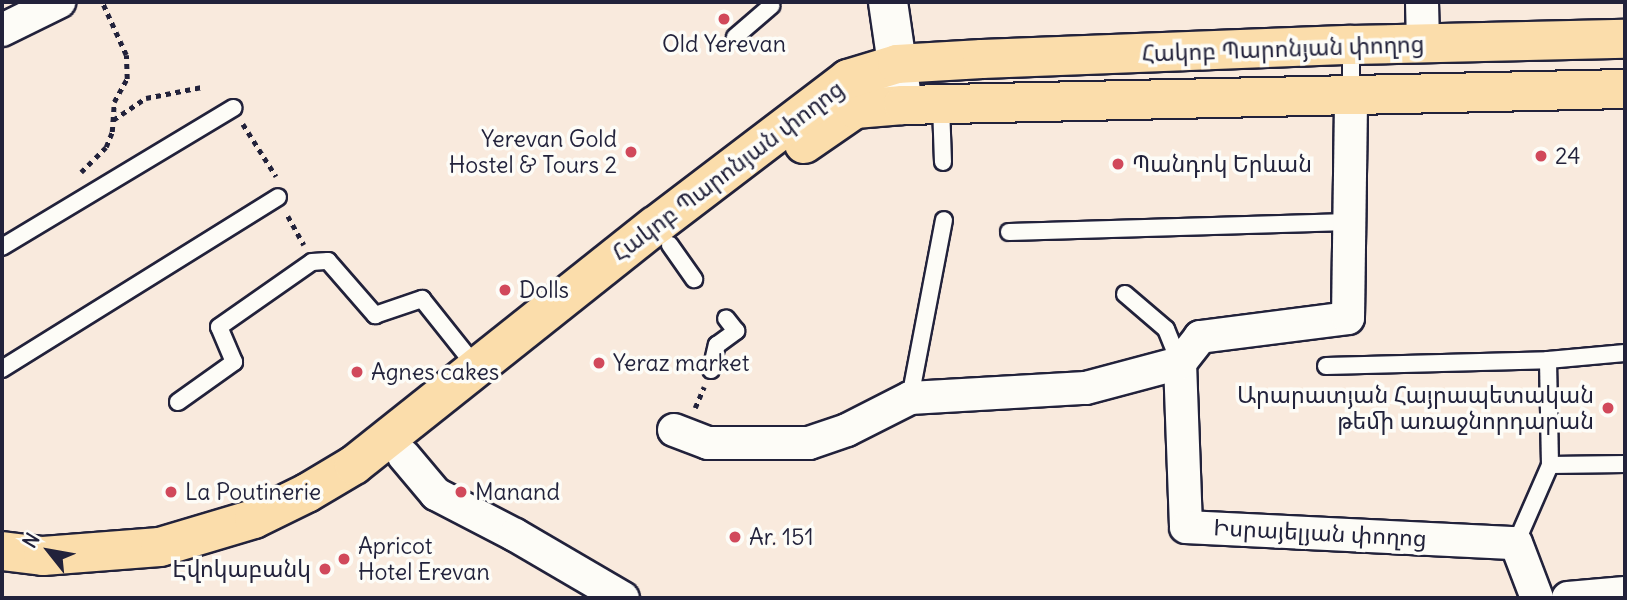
<!DOCTYPE html>
<meta charset="utf-8">
<style>
body{margin:0}
#map{position:relative;width:1627px;height:600px;overflow:hidden;background:#f9eadd;font-family:Delius,"Noto Sans Armenian",sans-serif}
div>[style]{position:absolute}
[style*='--x']{left:calc(var(--x)*1px);top:calc(var(--y)*1px);width:calc(var(--w)*1px);rotate:calc(var(--a)*1deg)}
.path>*{height:4.5px;margin-top:-2.25px;transform-origin:0;background:repeating-linear-gradient(90deg,#22223b 0 5px,transparent 0 10px)}
.roads{filter:drop-shadow(2px 0 #22223b) drop-shadow(-2px 0 #22223b) drop-shadow(0 2px #22223b) drop-shadow(0 -2px #22223b)}
.lane>*{height:16px;margin:-8px;padding:0 8px;transform-origin:8px;border-radius:8px;background:#fdfcf7}
.street>*{height:32px;margin:-16px;padding:0 16px;transform-origin:16px;border-radius:16px;background:#fdfcf7}
.secondary>*{height:38px;margin:-19px;padding:0 19px;transform-origin:19px;border-radius:19px;background:#fdfcf7}
.primary>*{height:38px;margin:-19px;padding:0 19px;transform-origin:19px;border-radius:19px;background:#fbddab}
.dots>*{width:19px;height:19px;translate:-50% -50%;box-sizing:border-box;border:4px solid #fdfcf7;border-radius:50%}
span{translate:-50% -50%;white-space:nowrap;text-align:center;line-height:1.15;-webkit-text-stroke:7px #fdfcf7;paint-order:stroke}
.poi-label{font-size:23px;color:#22223b}
.right{translate:-100% -50%;text-align:right}
.left{translate:0 -50%;text-align:left}
.street-label{font-size:23px;color:#22223b}
.frame{position:absolute;inset:0;border:4px solid #22223b;pointer-events:none}
.north{position:absolute;left:14px;top:516px;width:70px;height:70px;-webkit-text-stroke:5px #fdfcf7;paint-order:stroke;rotate:301deg;font-size:19px;font-weight:700;line-height:28px;text-align:center;color:#22223b}
.north::after{content:'';display:block;margin:auto;width:24px;height:32px;background:#22223b;clip-path:polygon(50% 0,100% 100%,50% 72%,0 100%)}
</style>
<div id="map">
<div class="path">
<i style="--x:113;--y:120;--w:40;--a:-34"></i>
<i style="--x:146;--y:98;--w:57;--a:-11.1"></i>
<i style="--x:243;--y:124;--w:62;--a:57.6"></i>
<i style="--x:81;--y:172;--w:35;--a:-45"></i>
<i style="--x:106;--y:147;--w:16;--a:-68"></i>
<i style="--x:112;--y:132;--w:30;--a:-86"></i>
<i style="--x:114;--y:102;--w:26;--a:-61"></i>
<i style="--x:127;--y:79;--w:24;--a:-92"></i>
<i style="--x:126;--y:55;--w:58;--a:-114.4"></i>
<i style="--x:288;--y:216;--w:33;--a:61"></i>
<i style="--x:695;--y:408;--w:23;--a:-67"></i>
</div>
<div class="roads">
<div class="lane">
<i style="--x:735;--y:37;--w:48;--a:-40.7"></i>
<i style="--x:1351;--y:95;--w:50;--a:-90"></i>
<i style="--x:941;--y:105;--w:57;--a:88"></i>
<i style="--x:1009;--y:232;--w:340;--a:-1.7"></i>
<i style="--x:670;--y:245;--w:42;--a:54.8"></i>
<i style="--x:2;--y:247;--w:270;--a:-31"></i>
<i style="--x:1125;--y:294;--w:54;--a:40.5"></i>
<i style="--x:1166;--y:329;--w:37;--a:68"></i>
<i style="--x:1326;--y:366;--w:222;--a:-1.5"></i>
<i style="--x:1548;--y:360;--w:77;--a:-5.2"></i>
<i style="--x:2;--y:369;--w:325;--a:-31.9"></i>
<i style="--x:711;--y:370;--w:26;--a:-77"></i>
<i style="--x:717;--y:345;--w:24;--a:-36"></i>
<i style="--x:736;--y:331;--w:16;--a:-128"></i>
<i style="--x:910;--y:398;--w:181;--a:-79.2"></i>
<i style="--x:178;--y:402;--w:69;--a:-35.5"></i>
<i style="--x:234;--y:362;--w:38;--a:-113"></i>
<i style="--x:219;--y:327;--w:113;--a:-35"></i>
<i style="--x:312;--y:262;--w:16;--a:-4"></i>
<i style="--x:328;--y:261;--w:72;--a:49"></i>
<i style="--x:375;--y:315;--w:50;--a:-18.8"></i>
<i style="--x:422;--y:299;--w:87;--a:51.5"></i>
<i style="--x:1550;--y:465;--w:75;--a:-0.8"></i>
<i style="--x:1516;--y:543;--w:85;--a:-66.4"></i>
<i style="--x:1550;--y:465;--w:105;--a:-91.1"></i>
</div>
<div class="street">
<i style="--x:1422;--y:2;--w:42;--a:88.6"></i>
<i style="--x:2;--y:30;--w:64;--a:-26.2"></i>
<i style="--x:1180;--y:363;--w:164;--a:87.9"></i>
<i style="--x:1186;--y:527;--w:330;--a:2.8"></i>
<i style="--x:1516;--y:543;--w:59;--a:69.1"></i>
<i style="--x:674;--y:430;--w:36;--a:21"></i>
<i style="--x:708;--y:443;--w:101;--a:0"></i>
<i style="--x:809;--y:443;--w:40;--a:-18.9"></i>
<i style="--x:847;--y:430;--w:71;--a:-26.9"></i>
<i style="--x:910;--y:398;--w:176;--a:-3.3"></i>
<i style="--x:1086;--y:388;--w:97;--a:-14.9"></i>
<i style="--x:1180;--y:363;--w:33;--a:-52"></i>
<i style="--x:1200;--y:337;--w:149;--a:-7.3"></i>
<i style="--x:1348;--y:318;--w:222;--a:-89.2"></i>
<i style="--x:404;--y:456;--w:50;--a:49.9"></i>
<i style="--x:436;--y:494;--w:89;--a:27.4"></i>
<i style="--x:515;--y:535;--w:125;--a:30.3"></i>
<i style="--x:1568;--y:598;--w:57;--a:-5"></i>
</div>
<div class="secondary">
<i style="--x:888;--y:2;--w:104;--a:81.7"></i>
</div>
<div class="primary">
<i style="--x:804;--y:144;--w:62;--a:-34.5"></i>
<i style="--x:855;--y:109;--w:48;--a:-4.8"></i>
<i style="--x:903;--y:105;--w:722;--a:-1.27"></i>
<i style="--x:2;--y:551;--w:41;--a:7"></i>
<i style="--x:43;--y:556;--w:117;--a:-4.4"></i>
<i style="--x:160;--y:547;--w:98;--a:-16.6"></i>
<i style="--x:254;--y:519;--w:59;--a:-26.1"></i>
<i style="--x:307;--y:493;--w:55;--a:-30.8"></i>
<i style="--x:354;--y:465;--w:384;--a:-38.5"></i>
<i style="--x:655;--y:226;--w:243;--a:-37.3"></i>
<i style="--x:848;--y:79;--w:51;--a:-17"></i>
<i style="--x:897;--y:64;--w:85;--a:-3.4"></i>
<i style="--x:982;--y:59;--w:369;--a:-2.2"></i>
<i style="--x:1351;--y:45;--w:274;--a:-1.3"></i>
</div>
</div>
<div class="dots">
<i style="left:724px;top:19px;background:#d1495b"></i>
<i style="left:631px;top:152px;background:#d1495b"></i>
<i style="left:1541px;top:156px;background:#d1495b"></i>
<i style="left:1118px;top:164px;background:#d1495b"></i>
<i style="left:505px;top:290px;background:#d1495b"></i>
<i style="left:599px;top:363px;background:#d1495b"></i>
<i style="left:357px;top:372px;background:#d1495b"></i>
<i style="left:1608px;top:408px;background:#d1495b"></i>
<i style="left:171px;top:492px;background:#d1495b"></i>
<i style="left:461px;top:492px;background:#d1495b"></i>
<i style="left:735px;top:537px;background:#d1495b"></i>
<i style="left:344px;top:559px;background:#d1495b"></i>
<i style="left:325px;top:569px;background:#d1495b"></i>
</div>
<div class="poi-label">
<span style="left:724px;top:44px">Old Yerevan</span>
<span class="right" style="left:617px;top:152px">Yerevan Gold<br>Hostel &amp; Tours 2</span>
<span class="left" style="left:1555px;top:156px">24</span>
<span class="left" style="left:1132px;top:164px">Պանդոկ Երևան</span>
<span class="left" style="left:519px;top:290px">Dolls</span>
<span class="left" style="left:613px;top:363px">Yeraz market</span>
<span class="left" style="left:371px;top:372px">Agnes cakes</span>
<span class="right" style="left:1594px;top:408px">Արարատյան Հայրապետական<br>թեմի առաջնորդարան</span>
<span class="left" style="left:185px;top:492px">La Poutinerie</span>
<span class="left" style="left:475px;top:492px">Manand</span>
<span class="left" style="left:749px;top:537px">Ar. 151</span>
<span class="left" style="left:358px;top:559px">Apricot<br>Hotel Erevan</span>
<span class="right" style="left:311px;top:569px">Էվոկաբանկ</span>
</div>
<div class="street-label">
<span style="left:1283px;top:49px;rotate:-2deg">Հակոբ Պարոնյան փողոց</span>
<span style="left:728px;top:171px;rotate:-37deg">Հակոբ Պարոնյան փողոց</span>
<span style="left:1320px;top:533px;rotate:3deg">Իսրայելյան փողոց</span>
</div>
<div class="frame"></div>
<div class="north">N</div>
</div>
